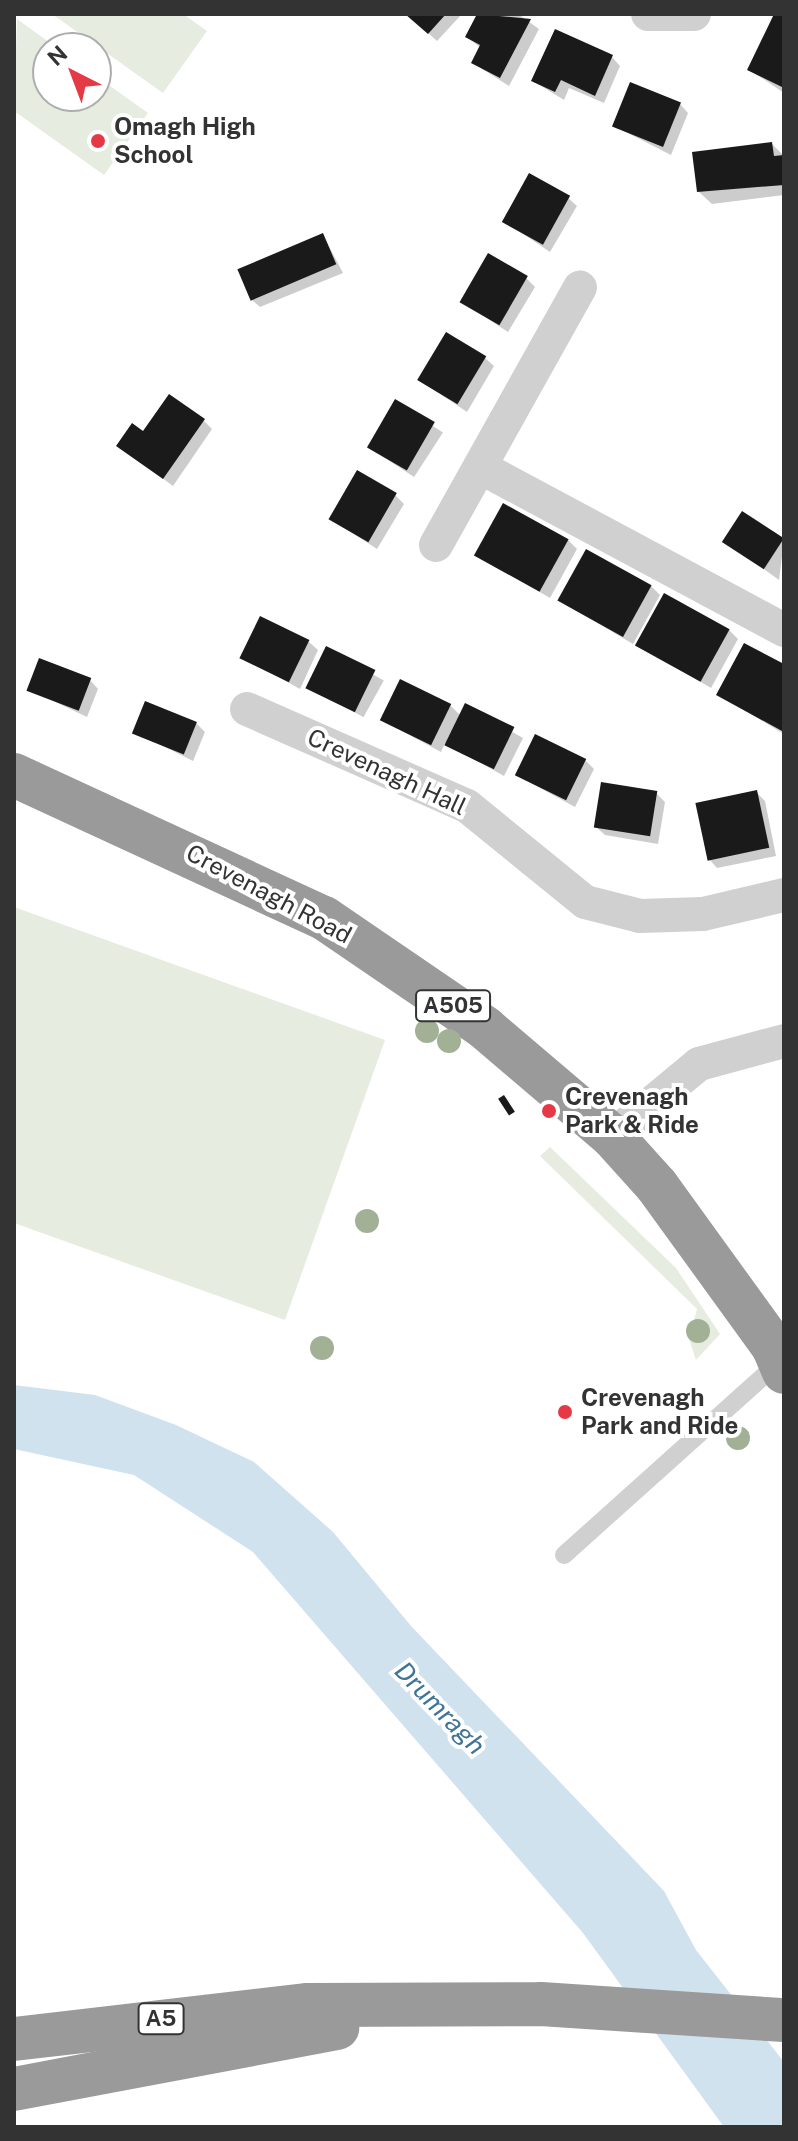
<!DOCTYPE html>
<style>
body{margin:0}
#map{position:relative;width:798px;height:2141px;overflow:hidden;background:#fff;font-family:"Public Sans",sans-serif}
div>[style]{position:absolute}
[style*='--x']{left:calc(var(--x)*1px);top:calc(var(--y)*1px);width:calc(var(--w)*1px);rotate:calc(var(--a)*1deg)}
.green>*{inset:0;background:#e6ecdf}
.water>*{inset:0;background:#cfe2ee}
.shadow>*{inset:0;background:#0003;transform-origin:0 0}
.building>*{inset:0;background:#1a1a1a;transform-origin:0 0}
.lane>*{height:18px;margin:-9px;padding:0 9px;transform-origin:9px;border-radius:9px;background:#d0d0d0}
.street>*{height:34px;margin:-17px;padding:0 17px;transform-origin:17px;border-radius:17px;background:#d0d0d0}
.highway>*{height:44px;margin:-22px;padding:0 22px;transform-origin:22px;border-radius:22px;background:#9a9a9a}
.trees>*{width:24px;height:24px;margin:-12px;border-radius:50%;background:#a2b095}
.dots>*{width:22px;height:22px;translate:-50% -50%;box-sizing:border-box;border:4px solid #fff;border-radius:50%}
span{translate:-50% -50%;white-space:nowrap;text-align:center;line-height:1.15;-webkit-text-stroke:8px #fff;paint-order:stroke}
.shield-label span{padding:2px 6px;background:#fff;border:2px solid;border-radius:6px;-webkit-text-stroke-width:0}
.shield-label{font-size:22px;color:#333;font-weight:700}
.poi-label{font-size:24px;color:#333;font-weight:700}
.left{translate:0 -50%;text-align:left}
.street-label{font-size:24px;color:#333}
.water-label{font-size:26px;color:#3f7597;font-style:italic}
.frame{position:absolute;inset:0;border:16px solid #333;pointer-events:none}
.north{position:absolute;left:32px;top:32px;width:80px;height:80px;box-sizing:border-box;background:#fff;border:2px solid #adadad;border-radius:50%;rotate:318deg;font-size:22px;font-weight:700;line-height:32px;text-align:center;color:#333}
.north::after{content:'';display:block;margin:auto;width:28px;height:36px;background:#e63946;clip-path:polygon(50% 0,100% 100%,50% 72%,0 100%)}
</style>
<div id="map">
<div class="green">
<i style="clip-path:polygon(52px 14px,183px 14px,207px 31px,163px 93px)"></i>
<i style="clip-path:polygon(17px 19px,57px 48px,48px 48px,48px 96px,96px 96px,96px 76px,148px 113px,104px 175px,14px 111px)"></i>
<i style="clip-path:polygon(14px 907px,385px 1040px,285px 1320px,14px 1223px)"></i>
<i style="clip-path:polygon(550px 1147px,676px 1268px,720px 1334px,696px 1360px,689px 1339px,697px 1309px,540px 1156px)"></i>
</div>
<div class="water">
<i style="clip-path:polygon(14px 1385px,95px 1395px,176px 1425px,254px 1462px,333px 1532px,411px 1626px,664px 1891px,696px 1950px,784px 2062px,784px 2127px,724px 2127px,583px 1933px,253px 1552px,134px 1475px,14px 1449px)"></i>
</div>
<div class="shadow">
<i style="clip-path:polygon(407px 14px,462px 14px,437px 41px)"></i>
<i style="clip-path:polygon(480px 14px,518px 14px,539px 29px,509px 86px,473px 63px,481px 48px,467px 37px)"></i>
<i style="clip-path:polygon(776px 14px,784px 14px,784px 93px,750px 70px)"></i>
<i style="clip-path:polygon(612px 57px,620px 66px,604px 103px,569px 88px,564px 100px,533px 81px)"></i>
<i style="clip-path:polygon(680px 104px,688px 113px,671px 155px,614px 126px)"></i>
<i style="clip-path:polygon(772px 144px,784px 156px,784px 195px,712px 204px,699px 192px)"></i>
<i style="clip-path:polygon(568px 198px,577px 206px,550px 252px,504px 221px)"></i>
<i style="clip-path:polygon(323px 235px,343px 273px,260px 307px,251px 299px)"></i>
<i style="clip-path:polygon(526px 278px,535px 287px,508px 332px,462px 302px)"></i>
<i style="clip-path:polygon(485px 358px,494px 366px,467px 412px,421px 381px)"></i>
<i style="left:396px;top:402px;width:56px;height:53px;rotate:33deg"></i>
<i style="clip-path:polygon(204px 421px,212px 429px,173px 486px,119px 446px)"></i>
<i style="clip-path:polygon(395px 495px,404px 504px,377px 549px,331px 519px)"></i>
<i style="clip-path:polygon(743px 514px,784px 541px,779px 580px,725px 541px)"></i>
<i style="clip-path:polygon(568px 540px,577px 549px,550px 598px,477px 555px)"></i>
<i style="clip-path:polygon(651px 586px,660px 595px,633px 644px,560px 601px)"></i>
<i style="clip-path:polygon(729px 630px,738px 639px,711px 688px,638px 645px)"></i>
<i style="clip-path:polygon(309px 642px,318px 650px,300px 689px,242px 657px)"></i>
<i style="clip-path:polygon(745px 646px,784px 667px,784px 734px,719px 695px)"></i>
<i style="left:327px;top:649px;width:65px;height:42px;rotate:29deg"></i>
<i style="clip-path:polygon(90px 680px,98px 689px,87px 717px,28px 689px)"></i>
<i style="clip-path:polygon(450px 705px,461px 716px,466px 706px,523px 738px,504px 776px,445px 743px,441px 752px,383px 721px)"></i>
<i style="clip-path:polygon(196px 723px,205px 732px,193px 761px,135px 732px)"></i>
<i style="clip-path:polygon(585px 760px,594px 769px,575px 807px,518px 776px)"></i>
<i style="clip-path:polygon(756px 792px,765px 801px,776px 856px,717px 868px,709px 859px)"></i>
<i style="clip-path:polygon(656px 793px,665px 802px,658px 844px,605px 835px,596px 827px)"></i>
</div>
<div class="building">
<i style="clip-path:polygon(405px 14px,446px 14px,428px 34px)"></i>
<i style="clip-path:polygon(477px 14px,531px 19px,500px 78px,471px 63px,480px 45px,465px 37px)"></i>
<i style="clip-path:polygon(774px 14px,784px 14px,784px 88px,747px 70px)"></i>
<i style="clip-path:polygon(555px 29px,613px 55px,595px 96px,561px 80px,555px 92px,531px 81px)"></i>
<i style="left:630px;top:82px;width:55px;height:48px;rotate:22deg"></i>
<i style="clip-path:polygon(772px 142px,774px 156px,784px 155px,784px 185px,697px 192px,692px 152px)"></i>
<i style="left:529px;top:173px;width:47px;height:56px;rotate:29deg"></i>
<i style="left:323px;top:233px;width:34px;height:93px;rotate:67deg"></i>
<i style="left:488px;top:253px;width:46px;height:57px;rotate:30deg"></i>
<i style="left:446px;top:332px;width:47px;height:56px;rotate:31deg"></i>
<i style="clip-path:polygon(169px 394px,205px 419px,163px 479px,116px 446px,132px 423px,143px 431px)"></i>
<i style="left:395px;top:399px;width:46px;height:56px;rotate:30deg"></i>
<i style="left:357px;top:470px;width:46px;height:57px;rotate:30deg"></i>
<i style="left:503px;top:503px;width:75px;height:60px;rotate:29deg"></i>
<i style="left:742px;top:511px;width:50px;height:37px;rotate:33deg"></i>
<i style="left:586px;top:549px;width:75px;height:59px;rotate:29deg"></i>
<i style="left:664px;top:593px;width:75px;height:60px;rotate:29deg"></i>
<i style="left:260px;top:616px;width:55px;height:47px;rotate:26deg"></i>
<i style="clip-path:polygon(744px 643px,784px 664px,782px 731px,716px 695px)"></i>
<i style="left:326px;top:646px;width:55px;height:47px;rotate:26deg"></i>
<i style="left:39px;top:658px;width:56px;height:35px;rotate:21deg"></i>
<i style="left:400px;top:679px;width:57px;height:46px;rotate:26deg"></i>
<i style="left:145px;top:701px;width:56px;height:35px;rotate:22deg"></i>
<i style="left:465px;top:703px;width:55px;height:47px;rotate:26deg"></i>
<i style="left:535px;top:734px;width:57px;height:46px;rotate:26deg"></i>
<i style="left:601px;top:782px;width:57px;height:46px;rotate:9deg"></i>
<i style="left:757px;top:790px;width:59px;height:63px;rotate:78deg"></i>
<i style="left:504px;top:1095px;width:20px;height:7px;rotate:57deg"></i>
</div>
<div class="lane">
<i style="--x:564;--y:1555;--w:289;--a:-41.9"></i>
</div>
<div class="street">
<i style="--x:648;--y:14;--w:46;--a:0"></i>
<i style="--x:480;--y:467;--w:345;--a:28.2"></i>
<i style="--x:436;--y:545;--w:295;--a:-60.8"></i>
<i style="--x:247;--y:709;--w:240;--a:23.8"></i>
<i style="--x:467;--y:806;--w:152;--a:39.1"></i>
<i style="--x:585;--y:902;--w:57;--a:14.3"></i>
<i style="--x:640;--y:916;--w:63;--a:-1.8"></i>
<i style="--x:703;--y:914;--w:83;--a:-13.2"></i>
<i style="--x:612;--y:1136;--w:113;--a:-39.6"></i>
<i style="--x:699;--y:1064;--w:88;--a:-15.1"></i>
</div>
<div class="highway">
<i style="--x:14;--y:775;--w:341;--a:24.8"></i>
<i style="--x:324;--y:918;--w:195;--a:34.3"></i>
<i style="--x:485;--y:1028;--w:167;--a:40.4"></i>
<i style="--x:612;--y:1136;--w:67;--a:48"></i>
<i style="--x:657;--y:1186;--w:198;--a:54.1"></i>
<i style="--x:773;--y:1346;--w:28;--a:67"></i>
<i style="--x:14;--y:2039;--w:296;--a:-6.6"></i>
<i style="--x:308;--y:2005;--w:233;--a:-0.2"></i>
<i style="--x:541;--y:2004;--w:244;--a:3.8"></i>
<i style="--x:14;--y:2089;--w:329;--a:-10.7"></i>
</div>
<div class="trees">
<i style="left:427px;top:1031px"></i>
<i style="left:449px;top:1041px"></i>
<i style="left:367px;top:1221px"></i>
<i style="left:698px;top:1331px"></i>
<i style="left:322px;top:1348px"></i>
<i style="left:738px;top:1438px"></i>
</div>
<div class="dots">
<i style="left:98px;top:141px;background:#e63946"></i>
<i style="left:549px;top:1111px;background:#e63946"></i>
<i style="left:565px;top:1412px;background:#e63946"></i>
</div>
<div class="shield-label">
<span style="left:453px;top:1006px">A505</span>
<span style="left:161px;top:2019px">A5</span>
</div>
<div class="poi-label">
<span class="left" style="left:114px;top:141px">Omagh High<br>School</span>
<span class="left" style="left:565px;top:1111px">Crevenagh<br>Park &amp; Ride</span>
<span class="left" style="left:581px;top:1412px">Crevenagh<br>Park and Ride</span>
</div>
<div class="street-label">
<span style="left:387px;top:772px;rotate:25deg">Crevenagh Hall</span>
<span style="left:269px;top:894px;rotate:28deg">Crevenagh Road</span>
</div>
<div class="water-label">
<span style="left:440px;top:1708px;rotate:46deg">Drumragh</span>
</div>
<div class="frame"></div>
<div class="north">N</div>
</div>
